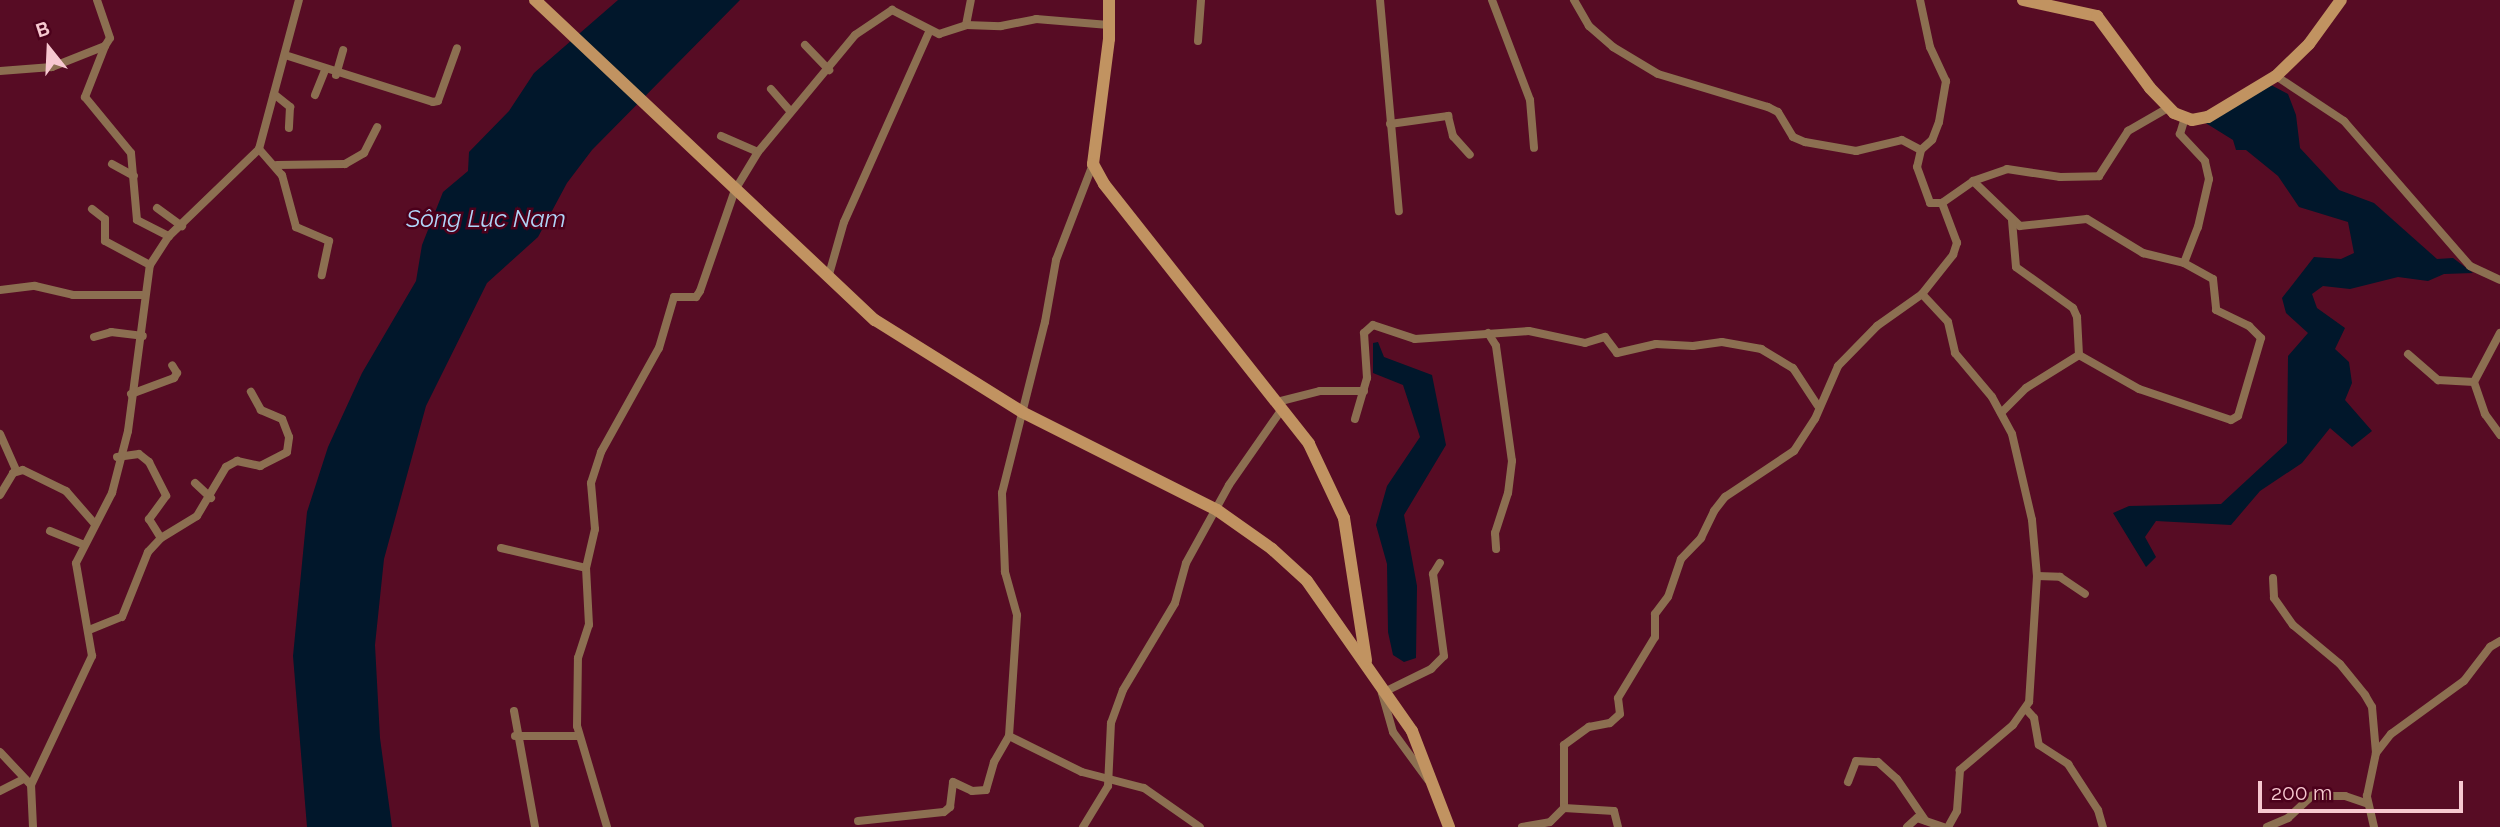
<!DOCTYPE html>
<meta charset="utf-8">
<style>
body{margin:0}
#map{position:relative;width:2500px;height:827px;overflow:hidden;background:#570c24;font-family:Raleway,sans-serif}
div>[style]{position:absolute}
[style*='--x']{left:calc(var(--x)*1px);top:calc(var(--y)*1px);width:calc(var(--w)*1px);rotate:calc(var(--a)*1deg)}
.water>*{inset:0;background:#01172b}
.street>*{height:8px;margin:-4px;padding:0 4px;transform-origin:4px;border-radius:4px;background:#8c6f51}
.secondary>*{height:12px;margin:-6px;padding:0 6px;transform-origin:6px;border-radius:6px;background:#c19361}
span{translate:-50% -50%;white-space:nowrap;text-align:center;line-height:1.15;-webkit-text-stroke:5px #4b001b;paint-order:stroke}
.water-label{font-size:24px;color:#b0d5f8;font-style:italic}
.north{position:absolute;left:14px;top:14px;width:70px;height:70px;-webkit-text-stroke:5px #4b001b;paint-order:stroke;rotate:342deg;font-size:19px;font-weight:700;line-height:28px;text-align:center;color:#f7c8d0}
.north::after{content:'';display:block;margin:auto;width:24px;height:32px;background:#f7c8d0;clip-path:polygon(50% 0,100% 100%,50% 72%,0 100%)}
.scale{position:absolute;left:2258px;top:781px;width:205px;height:32px;box-sizing:border-box;border:4px solid #f7c8d0;border-top:0;padding-left:9px;font-size:21px;line-height:24px;white-space:nowrap;color:#f7c8d0;-webkit-text-stroke:5px #4b001b;paint-order:stroke}
</style>
<div id="map">
<div class="water">
<i style="clip-path:polygon(618px 0,740px 0,592px 150px,567px 183px,538px 237px,487px 283px,426px 406px,384px 559px,375px 645px,380px 738px,392px 827px,307px 827px,293px 656px,307px 512px,328px 447px,362px 373px,416px 281px,422px 245px,443px 192px,468px 171px,469px 152px,509px 111px,534px 73px)"></i>
<i style="clip-path:polygon(2271px 85px,2288px 94px,2296px 115px,2300px 148px,2339px 190px,2374px 203px,2437px 259px,2453px 258px,2473px 273px,2444px 274px,2428px 281px,2398px 277px,2350px 289px,2323px 286px,2312px 294px,2317px 308px,2345px 328px,2335px 349px,2349px 362px,2352px 383px,2345px 400px,2372px 431px,2352px 447px,2330px 428px,2302px 463px,2260px 491px,2231px 525px,2156px 521px,2145px 537px,2156px 557px,2146px 567px,2113px 513px,2129px 506px,2221px 504px,2287px 443px,2288px 356px,2308px 333px,2286px 313px,2282px 298px,2314px 257px,2341px 259px,2354px 253px,2348px 222px,2299px 207px,2278px 176px,2246px 150px,2236px 150px,2233px 140px,2204px 122px)"></i>
<i style="clip-path:polygon(1378px 342px,1384px 357px,1432px 375px,1446px 445px,1404px 515px,1417px 586px,1416px 658px,1404px 662px,1393px 655px,1388px 632px,1387px 564px,1376px 525px,1387px 486px,1420px 437px,1403px 385px,1373px 373px,1373px 343px)"></i>
</div>
<div class="street">
<i style="--x:1380;--y:0;--w:212;--a:84.9"></i>
<i style="--x:1492;--y:0;--w:107;--a:69.2"></i>
<i style="--x:1530;--y:100;--w:48;--a:85.2"></i>
<i style="--x:1574;--y:0;--w:30;--a:60"></i>
<i style="--x:1589;--y:26;--w:32;--a:41"></i>
<i style="--x:1613;--y:47;--w:52;--a:31"></i>
<i style="--x:1658;--y:74;--w:115;--a:16.7"></i>
<i style="--x:1768;--y:107;--w:11;--a:27"></i>
<i style="--x:1778;--y:112;--w:29;--a:59"></i>
<i style="--x:1793;--y:137;--w:13;--a:23"></i>
<i style="--x:1805;--y:142;--w:52;--a:10"></i>
<i style="--x:1856;--y:151;--w:47;--a:-13.4"></i>
<i style="--x:1902;--y:140;--w:21;--a:28"></i>
<i style="--x:1920;--y:0;--w:48;--a:78"></i>
<i style="--x:1930;--y:47;--w:38;--a:65"></i>
<i style="--x:1946;--y:81;--w:42;--a:99.7"></i>
<i style="--x:1939;--y:122;--w:19;--a:111"></i>
<i style="--x:1932;--y:140;--w:15;--a:138"></i>
<i style="--x:1921;--y:150;--w:17;--a:103"></i>
<i style="--x:1917;--y:167;--w:38;--a:70"></i>
<i style="--x:1930;--y:203;--w:12;--a:0"></i>
<i style="--x:1942;--y:203;--w:38;--a:-35"></i>
<i style="--x:1973;--y:181;--w:36;--a:-19"></i>
<i style="--x:2007;--y:169;--w:54;--a:8.6"></i>
<i style="--x:2060;--y:177;--w:39;--a:-1"></i>
<i style="--x:2099;--y:176;--w:54;--a:-57.2"></i>
<i style="--x:2128;--y:131;--w:46;--a:-29.9"></i>
<i style="--x:966;--y:25;--w:25;--a:-79"></i>
<i style="--x:1198;--y:41;--w:41;--a:-85.8"></i>
<i style="--x:805;--y:45;--w:35;--a:46"></i>
<i style="--x:105;--y:46;--w:55;--a:111.4"></i>
<i style="--x:85;--y:97;--w:72;--a:50.6"></i>
<i style="--x:131;--y:153;--w:67;--a:84.9"></i>
<i style="--x:137;--y:220;--w:36;--a:27"></i>
<i style="--x:285;--y:55;--w:155;--a:17.6"></i>
<i style="--x:433;--y:102;--w:5;--a:-11"></i>
<i style="--x:438;--y:101;--w:56;--a:-70.3"></i>
<i style="--x:0;--y:71;--w:52;--a:-4.4"></i>
<i style="--x:52;--y:67;--w:57;--a:-21.6"></i>
<i style="--x:105;--y:46;--w:9;--a:-58"></i>
<i style="--x:110;--y:38;--w:40;--a:-108.9"></i>
<i style="--x:336;--y:75;--w:26;--a:-74"></i>
<i style="--x:2276;--y:76;--w:82;--a:33.5"></i>
<i style="--x:2344;--y:121;--w:192;--a:49"></i>
<i style="--x:2470;--y:266;--w:33;--a:25"></i>
<i style="--x:771;--y:89;--w:28;--a:49"></i>
<i style="--x:274;--y:94;--w:21;--a:39"></i>
<i style="--x:290;--y:107;--w:21;--a:93"></i>
<i style="--x:315;--y:95;--w:27;--a:-68"></i>
<i style="--x:1390;--y:124;--w:59;--a:-7.9"></i>
<i style="--x:1448;--y:116;--w:21;--a:76"></i>
<i style="--x:1453;--y:136;--w:25;--a:48"></i>
<i style="--x:721;--y:136;--w:40;--a:23.4"></i>
<i style="--x:259;--y:149;--w:35;--a:49"></i>
<i style="--x:282;--y:175;--w:54;--a:74.9"></i>
<i style="--x:296;--y:227;--w:36;--a:23"></i>
<i style="--x:329;--y:241;--w:35;--a:102"></i>
<i style="--x:112;--y:164;--w:25;--a:29"></i>
<i style="--x:277;--y:165;--w:68;--a:-0.8"></i>
<i style="--x:345;--y:164;--w:22;--a:-30"></i>
<i style="--x:364;--y:153;--w:29;--a:-63"></i>
<i style="--x:1973;--y:181;--w:65;--a:43.8"></i>
<i style="--x:2020;--y:226;--w:67;--a:-6"></i>
<i style="--x:2087;--y:219;--w:66;--a:31.3"></i>
<i style="--x:2143;--y:253;--w:42;--a:13.7"></i>
<i style="--x:2184;--y:263;--w:33;--a:29"></i>
<i style="--x:2213;--y:279;--w:31;--a:84"></i>
<i style="--x:2216;--y:310;--w:37;--a:26"></i>
<i style="--x:2249;--y:326;--w:17;--a:45"></i>
<i style="--x:2261;--y:338;--w:81;--a:106.4"></i>
<i style="--x:2238;--y:416;--w:8;--a:150"></i>
<i style="--x:2231;--y:420;--w:97;--a:-161.4"></i>
<i style="--x:2139;--y:389;--w:69;--a:-150.5"></i>
<i style="--x:157;--y:208;--w:31;--a:36"></i>
<i style="--x:92;--y:209;--w:16;--a:38"></i>
<i style="--x:105;--y:219;--w:22;--a:90"></i>
<i style="--x:105;--y:241;--w:51;--a:28.1"></i>
<i style="--x:2184;--y:263;--w:39;--a:-69"></i>
<i style="--x:2198;--y:227;--w:49;--a:-77.1"></i>
<i style="--x:2209;--y:179;--w:18;--a:-103"></i>
<i style="--x:2205;--y:161;--w:37;--a:-133"></i>
<i style="--x:2180;--y:134;--w:17;--a:-73"></i>
<i style="--x:828;--y:278;--w:58;--a:-74.1"></i>
<i style="--x:844;--y:222;--w:210;--a:-65.9"></i>
<i style="--x:0;--y:290;--w:35;--a:-7"></i>
<i style="--x:35;--y:286;--w:39;--a:13"></i>
<i style="--x:73;--y:295;--w:72;--a:0"></i>
<i style="--x:1922;--y:294;--w:38;--a:47"></i>
<i style="--x:1948;--y:322;--w:32;--a:77"></i>
<i style="--x:1955;--y:353;--w:57;--a:49.9"></i>
<i style="--x:1992;--y:397;--w:42;--a:61.6"></i>
<i style="--x:2012;--y:434;--w:88;--a:76.9"></i>
<i style="--x:2032;--y:520;--w:56;--a:84.9"></i>
<i style="--x:2037;--y:576;--w:126;--a:93.6"></i>
<i style="--x:2029;--y:702;--w:28;--a:125"></i>
<i style="--x:2013;--y:725;--w:70;--a:139.7"></i>
<i style="--x:1960;--y:770;--w:41;--a:94.2"></i>
<i style="--x:1957;--y:811;--w:18;--a:119"></i>
<i style="--x:1488;--y:333;--w:15;--a:58"></i>
<i style="--x:1496;--y:346;--w:116;--a:82.1"></i>
<i style="--x:1512;--y:461;--w:32;--a:97"></i>
<i style="--x:1508;--y:493;--w:42;--a:108"></i>
<i style="--x:1495;--y:533;--w:16;--a:86"></i>
<i style="--x:2500;--y:333;--w:55;--a:118"></i>
<i style="--x:2474;--y:382;--w:34;--a:71"></i>
<i style="--x:2485;--y:414;--w:26;--a:54"></i>
<i style="--x:94;--y:337;--w:18;--a:-16"></i>
<i style="--x:111;--y:332;--w:32;--a:7"></i>
<i style="--x:2408;--y:354;--w:40;--a:41"></i>
<i style="--x:2438;--y:380;--w:36;--a:3"></i>
<i style="--x:131;--y:394;--w:46;--a:-20.4"></i>
<i style="--x:174;--y:378;--w:6;--a:-59"></i>
<i style="--x:177;--y:373;--w:9;--a:-122"></i>
<i style="--x:1277;--y:402;--w:44;--a:-14.3"></i>
<i style="--x:1320;--y:391;--w:44;--a:0"></i>
<i style="--x:2001;--y:413;--w:35;--a:-45"></i>
<i style="--x:2026;--y:388;--w:62;--a:-31.9"></i>
<i style="--x:2079;--y:355;--w:38;--a:-93"></i>
<i style="--x:2077;--y:317;--w:10;--a:-114"></i>
<i style="--x:2073;--y:308;--w:70;--a:-144.3"></i>
<i style="--x:2016;--y:267;--w:47;--a:-94.9"></i>
<i style="--x:1355;--y:419;--w:43;--a:-73.7"></i>
<i style="--x:1367;--y:378;--w:45;--a:-93.8"></i>
<i style="--x:1364;--y:333;--w:12;--a:-42"></i>
<i style="--x:1373;--y:325;--w:44;--a:18.4"></i>
<i style="--x:1415;--y:339;--w:114;--a:-4"></i>
<i style="--x:1529;--y:331;--w:57;--a:12.1"></i>
<i style="--x:1585;--y:343;--w:21;--a:-17"></i>
<i style="--x:1605;--y:337;--w:20;--a:53"></i>
<i style="--x:1617;--y:353;--w:40;--a:-13"></i>
<i style="--x:1656;--y:344;--w:37;--a:3"></i>
<i style="--x:1693;--y:346;--w:29;--a:-8"></i>
<i style="--x:1722;--y:342;--w:40;--a:10"></i>
<i style="--x:1761;--y:349;--w:37;--a:31"></i>
<i style="--x:1793;--y:368;--w:45;--a:56.7"></i>
<i style="--x:0;--y:434;--w:39;--a:66"></i>
<i style="--x:117;--y:457;--w:22;--a:-8"></i>
<i style="--x:139;--y:454;--w:13;--a:39"></i>
<i style="--x:149;--y:462;--w:38;--a:63"></i>
<i style="--x:166;--y:496;--w:29;--a:126"></i>
<i style="--x:149;--y:519;--w:22;--a:58"></i>
<i style="--x:195;--y:483;--w:22;--a:43"></i>
<i style="--x:0;--y:495;--w:26;--a:-59"></i>
<i style="--x:13;--y:473;--w:10;--a:-17"></i>
<i style="--x:23;--y:470;--w:48;--a:26"></i>
<i style="--x:66;--y:491;--w:43;--a:48.8"></i>
<i style="--x:50;--y:531;--w:35;--a:22"></i>
<i style="--x:501;--y:548;--w:87;--a:13.2"></i>
<i style="--x:2037;--y:576;--w:23;--a:2"></i>
<i style="--x:2060;--y:577;--w:30;--a:34"></i>
<i style="--x:2273;--y:578;--w:20;--a:87"></i>
<i style="--x:2274;--y:598;--w:33;--a:55"></i>
<i style="--x:2293;--y:625;--w:61;--a:39.7"></i>
<i style="--x:2340;--y:664;--w:40;--a:51"></i>
<i style="--x:2365;--y:695;--w:14;--a:60"></i>
<i style="--x:2372;--y:707;--w:46;--a:85"></i>
<i style="--x:89;--y:630;--w:35;--a:-22"></i>
<i style="--x:122;--y:617;--w:70;--a:-68.2"></i>
<i style="--x:148;--y:552;--w:19;--a:-47"></i>
<i style="--x:161;--y:538;--w:42;--a:-31.4"></i>
<i style="--x:197;--y:516;--w:57;--a:-59.4"></i>
<i style="--x:226;--y:467;--w:13;--a:-29"></i>
<i style="--x:237;--y:461;--w:24;--a:12"></i>
<i style="--x:260;--y:466;--w:30;--a:-27"></i>
<i style="--x:287;--y:452;--w:15;--a:-82"></i>
<i style="--x:289;--y:437;--w:19;--a:-111"></i>
<i style="--x:282;--y:419;--w:23;--a:-157"></i>
<i style="--x:261;--y:410;--w:21;--a:-119"></i>
<i style="--x:2026;--y:709;--w:12;--a:48"></i>
<i style="--x:2034;--y:718;--w:27;--a:80"></i>
<i style="--x:2039;--y:745;--w:35;--a:33"></i>
<i style="--x:2068;--y:764;--w:55;--a:56.9"></i>
<i style="--x:2098;--y:810;--w:18;--a:74"></i>
<i style="--x:514;--y:711;--w:118;--a:79.7"></i>
<i style="--x:515;--y:736;--w:63;--a:0"></i>
<i style="--x:1009;--y:736;--w:81;--a:26.3"></i>
<i style="--x:1082;--y:772;--w:64;--a:14.5"></i>
<i style="--x:1144;--y:788;--w:68;--a:34.9"></i>
<i style="--x:0;--y:752;--w:45;--a:46.8"></i>
<i style="--x:1428;--y:780;--w:59;--a:-126.1"></i>
<i style="--x:1393;--y:732;--w:41;--a:-105.8"></i>
<i style="--x:1382;--y:693;--w:55;--a:-26.1"></i>
<i style="--x:1431;--y:669;--w:18;--a:-45"></i>
<i style="--x:1444;--y:656;--w:83;--a:-97.6"></i>
<i style="--x:1433;--y:574;--w:13;--a:-58"></i>
<i style="--x:1848;--y:782;--w:22;--a:-69"></i>
<i style="--x:1856;--y:761;--w:22;--a:3"></i>
<i style="--x:1878;--y:762;--w:25;--a:42"></i>
<i style="--x:1897;--y:779;--w:50;--a:55.7"></i>
<i style="--x:0;--y:791;--w:27;--a:-27"></i>
<i style="--x:1564;--y:808;--w:63;--a:-90"></i>
<i style="--x:1564;--y:745;--w:31;--a:-36"></i>
<i style="--x:1589;--y:727;--w:21;--a:-11"></i>
<i style="--x:1610;--y:723;--w:13;--a:-42"></i>
<i style="--x:1620;--y:714;--w:16;--a:-97"></i>
<i style="--x:1618;--y:698;--w:71;--a:-58.8"></i>
<i style="--x:1655;--y:637;--w:23;--a:-90"></i>
<i style="--x:1655;--y:614;--w:21;--a:-53"></i>
<i style="--x:1668;--y:597;--w:40;--a:-71.1"></i>
<i style="--x:1681;--y:559;--w:29;--a:-46"></i>
<i style="--x:1701;--y:538;--w:30;--a:-64"></i>
<i style="--x:1714;--y:511;--w:18;--a:-52"></i>
<i style="--x:1725;--y:497;--w:83;--a:-33.7"></i>
<i style="--x:1794;--y:451;--w:38;--a:-57"></i>
<i style="--x:1815;--y:419;--w:58;--a:-66.5"></i>
<i style="--x:1838;--y:366;--w:56;--a:-45.7"></i>
<i style="--x:1877;--y:326;--w:55;--a:-35.4"></i>
<i style="--x:1922;--y:294;--w:50;--a:-51.5"></i>
<i style="--x:1953;--y:255;--w:13;--a:-72"></i>
<i style="--x:1957;--y:243;--w:43;--a:-110.6"></i>
<i style="--x:858;--y:821;--w:86;--a:-6"></i>
<i style="--x:944;--y:812;--w:8;--a:-40"></i>
<i style="--x:950;--y:807;--w:25;--a:-83"></i>
<i style="--x:953;--y:782;--w:21;--a:25"></i>
<i style="--x:972;--y:791;--w:14;--a:-4"></i>
<i style="--x:986;--y:790;--w:29;--a:-74"></i>
<i style="--x:994;--y:762;--w:30;--a:-60"></i>
<i style="--x:1009;--y:736;--w:121;--a:-86.2"></i>
<i style="--x:1017;--y:615;--w:45;--a:-105.6"></i>
<i style="--x:1005;--y:572;--w:79;--a:-92.2"></i>
<i style="--x:1002;--y:493;--w:176;--a:-75.9"></i>
<i style="--x:1045;--y:322;--w:63;--a:-79.9"></i>
<i style="--x:1056;--y:260;--w:103;--a:-68.9"></i>
<i style="--x:33;--y:827;--w:42;--a:-92.7"></i>
<i style="--x:31;--y:785;--w:143;--a:-64.7"></i>
<i style="--x:92;--y:656;--w:94;--a:-99.8"></i>
<i style="--x:76;--y:563;--w:79;--a:-62.8"></i>
<i style="--x:112;--y:493;--w:64;--a:-75.5"></i>
<i style="--x:128;--y:431;--w:167;--a:-82.5"></i>
<i style="--x:150;--y:265;--w:35;--a:-57"></i>
<i style="--x:169;--y:236;--w:125;--a:-44"></i>
<i style="--x:259;--y:149;--w:154;--a:-75"></i>
<i style="--x:607;--y:827;--w:105;--a:-106.5"></i>
<i style="--x:577;--y:726;--w:68;--a:-89.2"></i>
<i style="--x:578;--y:658;--w:35;--a:-72"></i>
<i style="--x:589;--y:625;--w:57;--a:-93"></i>
<i style="--x:586;--y:568;--w:40;--a:-77"></i>
<i style="--x:595;--y:529;--w:46;--a:-95"></i>
<i style="--x:591;--y:483;--w:33;--a:-72"></i>
<i style="--x:601;--y:452;--w:119;--a:-60.9"></i>
<i style="--x:659;--y:348;--w:53;--a:-73.6"></i>
<i style="--x:674;--y:297;--w:22;--a:0"></i>
<i style="--x:696;--y:297;--w:7;--a:-56"></i>
<i style="--x:700;--y:291;--w:107;--a:-70.9"></i>
<i style="--x:735;--y:190;--w:44;--a:-58.8"></i>
<i style="--x:758;--y:152;--w:152;--a:-50.3"></i>
<i style="--x:855;--y:35;--w:45;--a:-34"></i>
<i style="--x:892;--y:10;--w:53;--a:27.1"></i>
<i style="--x:939;--y:34;--w:28;--a:-18"></i>
<i style="--x:966;--y:25;--w:35;--a:2"></i>
<i style="--x:1001;--y:26;--w:36;--a:-11"></i>
<i style="--x:1036;--y:19;--w:73;--a:4.7"></i>
<i style="--x:1083;--y:827;--w:48;--a:-58.6"></i>
<i style="--x:1108;--y:786;--w:63;--a:-87.3"></i>
<i style="--x:1111;--y:723;--w:35;--a:-70"></i>
<i style="--x:1123;--y:690;--w:101;--a:-59.1"></i>
<i style="--x:1175;--y:603;--w:41;--a:-74.6"></i>
<i style="--x:1186;--y:563;--w:89;--a:-61.1"></i>
<i style="--x:1229;--y:485;--w:93;--a:-55.1"></i>
<i style="--x:1522;--y:827;--w:28;--a:-10"></i>
<i style="--x:1550;--y:822;--w:20;--a:-45"></i>
<i style="--x:1564;--y:808;--w:50;--a:3.4"></i>
<i style="--x:1614;--y:811;--w:16;--a:76"></i>
<i style="--x:1907;--y:827;--w:13;--a:-42"></i>
<i style="--x:1917;--y:818;--w:28;--a:19"></i>
<i style="--x:2267;--y:827;--w:23;--a:-23"></i>
<i style="--x:2288;--y:818;--w:33;--a:-43"></i>
<i style="--x:2312;--y:796;--w:33;--a:0"></i>
<i style="--x:2345;--y:796;--w:24;--a:19"></i>
<i style="--x:2374;--y:827;--w:32;--a:-103"></i>
<i style="--x:2367;--y:796;--w:44;--a:-78.2"></i>
<i style="--x:2376;--y:753;--w:24;--a:-52"></i>
<i style="--x:2391;--y:734;--w:90;--a:-36"></i>
<i style="--x:2464;--y:681;--w:43;--a:-52.6"></i>
<i style="--x:2490;--y:647;--w:12;--a:-31"></i>
</div>
<div class="secondary">
<i style="--x:535;--y:0;--w:467;--a:43.3"></i>
<i style="--x:875;--y:320;--w:173;--a:32"></i>
<i style="--x:1022;--y:412;--w:218;--a:26.7"></i>
<i style="--x:1217;--y:510;--w:67;--a:35.3"></i>
<i style="--x:1272;--y:549;--w:47;--a:42.4"></i>
<i style="--x:1307;--y:581;--w:183;--a:55"></i>
<i style="--x:1412;--y:731;--w:103;--a:68.9"></i>
<i style="--x:1109;--y:0;--w:39;--a:90"></i>
<i style="--x:1109;--y:39;--w:126;--a:97.3"></i>
<i style="--x:1093;--y:164;--w:23;--a:61"></i>
<i style="--x:1104;--y:184;--w:331;--a:51.7"></i>
<i style="--x:1309;--y:444;--w:82;--a:64.7"></i>
<i style="--x:1344;--y:518;--w:144;--a:81.2"></i>
<i style="--x:2023;--y:0;--w:76;--a:12.2"></i>
<i style="--x:2097;--y:16;--w:89;--a:53.6"></i>
<i style="--x:2150;--y:88;--w:35;--a:46"></i>
<i style="--x:2174;--y:113;--w:19;--a:21"></i>
<i style="--x:2192;--y:120;--w:16;--a:-11"></i>
<i style="--x:2208;--y:117;--w:79;--a:-31.1"></i>
<i style="--x:2276;--y:76;--w:46;--a:-44.1"></i>
<i style="--x:2309;--y:44;--w:54;--a:-54"></i>
</div>
<div class="water-label">
<span style="left:486px;top:219px">Sông Lục Nam</span>
</div>
<div class="north">B</div>
<div class="scale">200 m</div>
</div>
